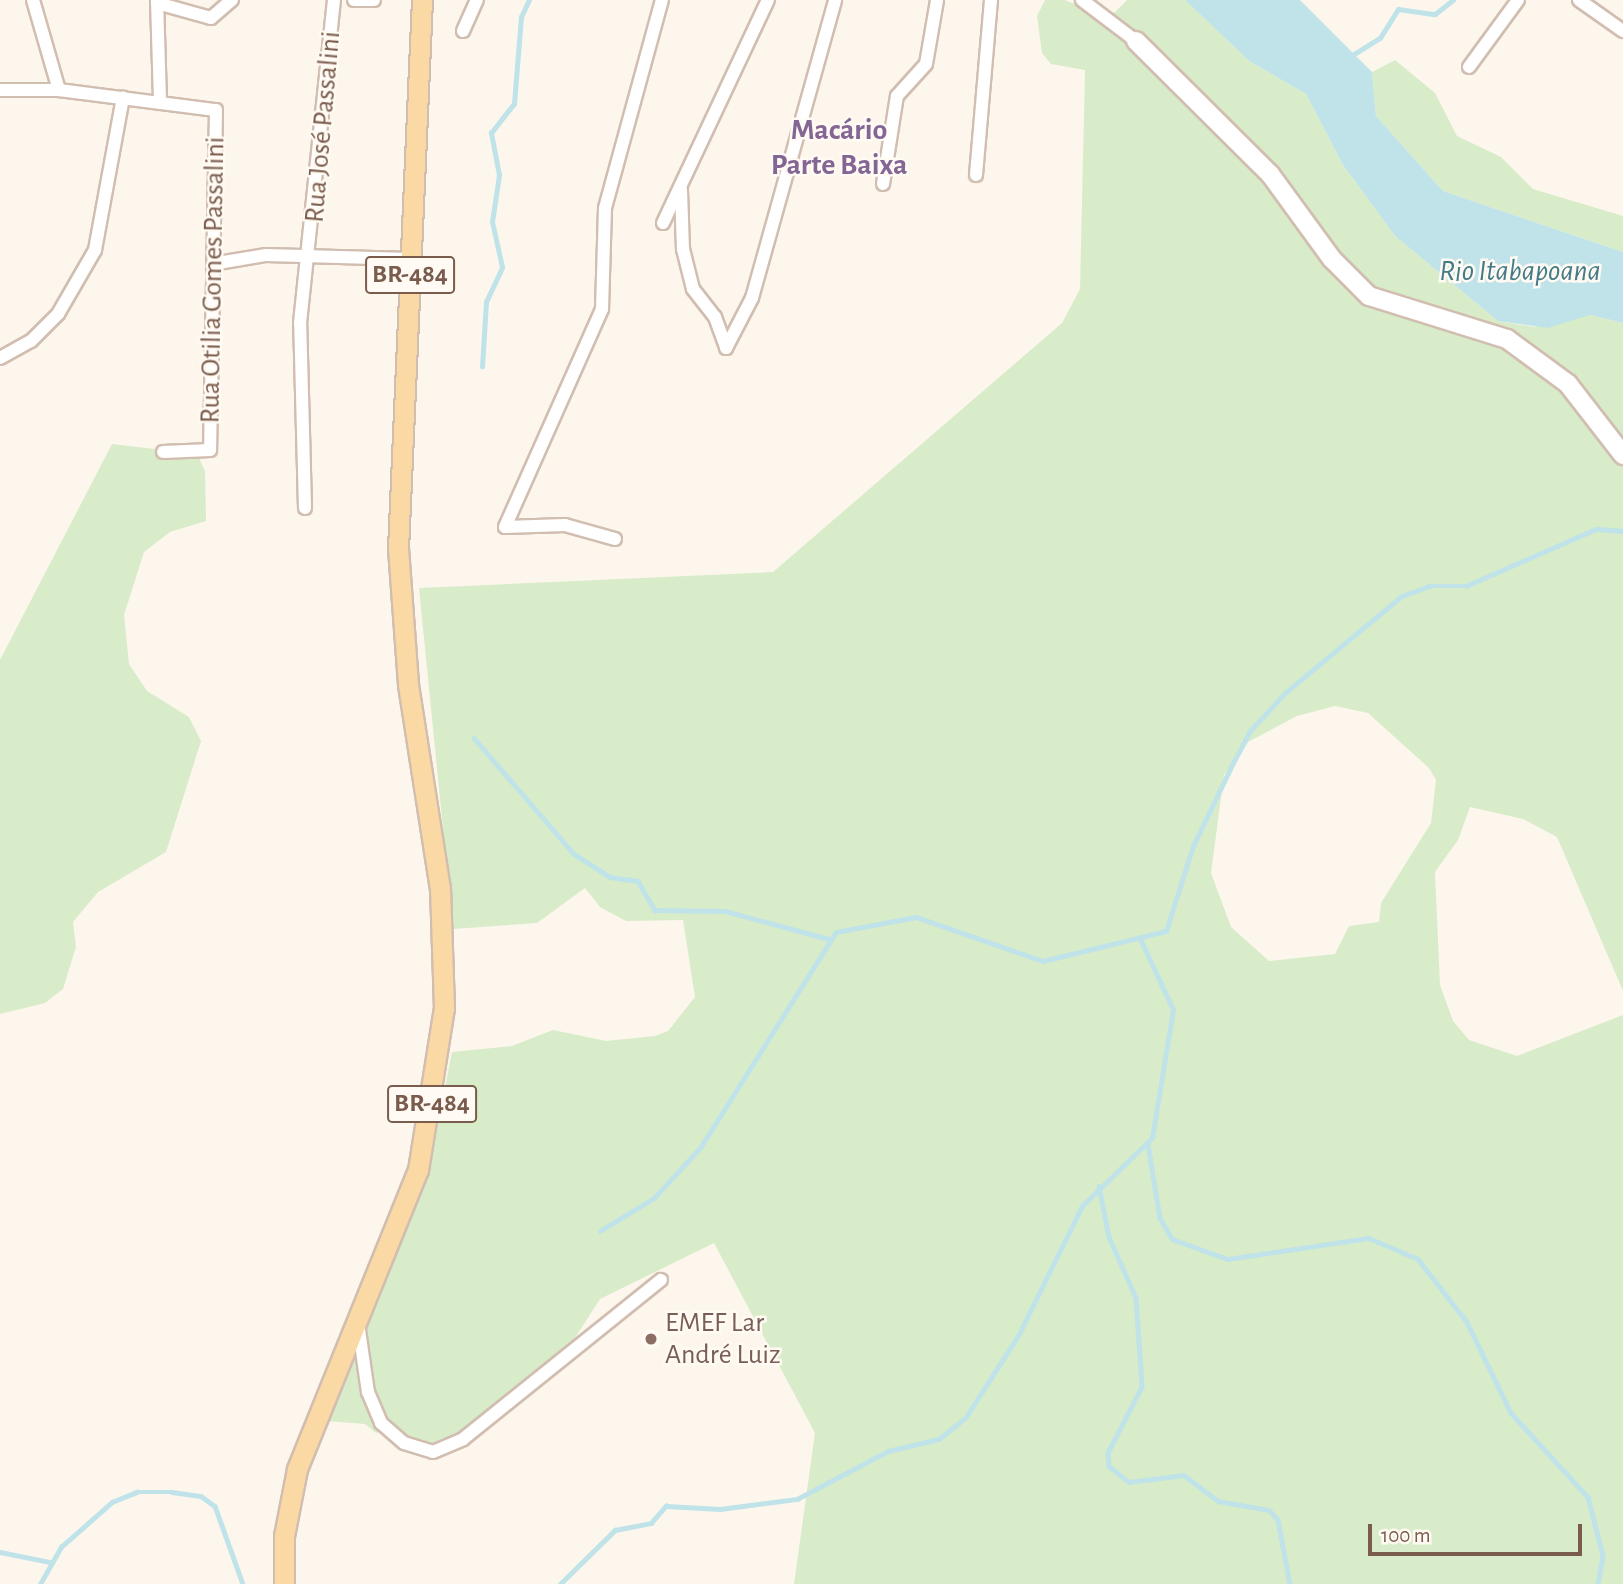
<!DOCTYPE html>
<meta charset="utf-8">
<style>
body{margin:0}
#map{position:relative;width:1623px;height:1584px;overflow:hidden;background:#fdf6ec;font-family:"Alegreya Sans",sans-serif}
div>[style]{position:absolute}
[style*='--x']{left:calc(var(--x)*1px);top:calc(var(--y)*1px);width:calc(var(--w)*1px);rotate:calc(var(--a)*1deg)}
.green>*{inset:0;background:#d8ecc9}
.water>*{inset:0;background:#bfe3e8}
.stream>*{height:4.5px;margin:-2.25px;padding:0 2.25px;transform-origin:2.25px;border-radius:2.25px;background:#bfe3e8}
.roads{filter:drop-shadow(2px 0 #d1beb0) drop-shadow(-2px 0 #d1beb0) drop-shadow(0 2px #d1beb0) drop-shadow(0 -2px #d1beb0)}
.street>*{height:12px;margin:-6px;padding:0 6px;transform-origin:6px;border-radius:6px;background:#fff}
.secondary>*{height:18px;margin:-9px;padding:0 9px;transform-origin:9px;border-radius:9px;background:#fff}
.primary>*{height:19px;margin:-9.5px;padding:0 9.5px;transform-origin:9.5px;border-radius:9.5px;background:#fbd9a5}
.dots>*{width:19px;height:19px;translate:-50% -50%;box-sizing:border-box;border:4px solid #fffaf3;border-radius:50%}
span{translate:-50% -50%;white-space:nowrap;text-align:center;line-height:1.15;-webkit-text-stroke:5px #fffaf3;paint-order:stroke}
.shield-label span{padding:2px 5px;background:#fffaf3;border:2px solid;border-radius:5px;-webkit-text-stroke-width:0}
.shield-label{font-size:26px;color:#7a5c4d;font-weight:700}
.street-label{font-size:28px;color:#7a5c4d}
.education-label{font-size:28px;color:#785e54}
.left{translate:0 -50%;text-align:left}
.neighbourhood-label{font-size:30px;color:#846695;font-weight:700}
.water-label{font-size:30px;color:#437c86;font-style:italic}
.scale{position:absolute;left:1368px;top:1524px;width:214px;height:32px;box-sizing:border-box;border:4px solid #7a5c4d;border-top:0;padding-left:9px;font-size:21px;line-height:24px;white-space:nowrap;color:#7a5c4d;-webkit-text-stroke:5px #fffaf3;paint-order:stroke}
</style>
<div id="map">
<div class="green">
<i style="clip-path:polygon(evenodd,1045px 0,1065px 0,1108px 19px,1127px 0,1185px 0,1249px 61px,1306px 94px,1343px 165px,1395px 236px,1498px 321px,1534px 327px,1590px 315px,1623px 323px,1623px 991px,1557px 837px,1523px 819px,1470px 807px,1458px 840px,1435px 872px,1440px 985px,1453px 1021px,1469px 1040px,1517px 1056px,1623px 1015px,1623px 1584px,794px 1584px,815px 1433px,714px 1243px,600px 1299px,568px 1349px,443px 1449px,413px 1441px,395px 1426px,376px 1433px,365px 1424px,327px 1421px,428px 1172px,452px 1052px,512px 1046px,553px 1030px,606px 1041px,655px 1036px,668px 1031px,695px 997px,683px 920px,626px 921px,600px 907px,585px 888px,537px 923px,453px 929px,419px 588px,773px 572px,1062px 323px,1080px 289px,1085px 70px,1051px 64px,1042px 53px,1037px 16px,1045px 0,1335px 706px,1368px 713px,1429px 768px,1436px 780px,1431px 823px,1381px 903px,1379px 922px,1349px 926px,1335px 954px,1269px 961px,1231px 927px,1211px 873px,1224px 775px,1248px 742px,1297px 716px,1335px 706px)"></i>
<i style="clip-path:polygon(1395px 60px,1435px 93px,1457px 136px,1501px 157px,1533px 189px,1623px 216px,1623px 252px,1443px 191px,1376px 116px,1372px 72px)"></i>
<i style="clip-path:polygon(112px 444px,197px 454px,205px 471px,206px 521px,170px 532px,144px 552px,124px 615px,129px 664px,147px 691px,189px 717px,201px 741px,166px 852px,98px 892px,73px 922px,76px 947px,63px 989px,45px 1003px,0 1014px,0 660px)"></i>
</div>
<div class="water">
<i style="clip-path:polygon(1185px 0,1300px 0,1372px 72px,1376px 116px,1443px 191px,1623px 252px,1623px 323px,1590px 315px,1548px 328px,1498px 321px,1395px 236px,1343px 165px,1306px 94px,1249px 61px)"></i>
</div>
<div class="stream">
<i style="--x:1351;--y:56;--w:34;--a:-32"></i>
<i style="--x:1380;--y:38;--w:34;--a:-58"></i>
<i style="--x:1398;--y:9;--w:37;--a:8"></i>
<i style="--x:1435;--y:14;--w:23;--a:-38"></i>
<i style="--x:482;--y:367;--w:65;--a:-86.5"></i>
<i style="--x:486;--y:302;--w:38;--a:-65"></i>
<i style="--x:502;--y:267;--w:46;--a:-102.5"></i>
<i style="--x:492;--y:222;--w:48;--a:-81.5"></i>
<i style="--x:499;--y:175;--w:43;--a:-100.8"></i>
<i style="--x:491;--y:133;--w:37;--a:-52"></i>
<i style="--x:514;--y:104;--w:87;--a:-85.4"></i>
<i style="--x:521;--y:17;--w:19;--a:-65"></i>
<i style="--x:474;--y:738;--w:153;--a:49.2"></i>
<i style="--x:574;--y:854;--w:43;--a:32.6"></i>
<i style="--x:610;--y:877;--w:28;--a:8"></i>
<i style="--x:638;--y:881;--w:34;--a:60"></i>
<i style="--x:655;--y:910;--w:70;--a:0.8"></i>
<i style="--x:725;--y:911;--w:108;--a:15.1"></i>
<i style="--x:1148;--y:1144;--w:75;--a:80.8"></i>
<i style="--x:1160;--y:1218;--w:24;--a:60"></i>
<i style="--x:1172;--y:1239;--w:59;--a:19.7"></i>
<i style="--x:1228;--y:1259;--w:143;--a:-8.5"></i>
<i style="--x:1369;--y:1238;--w:53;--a:23.2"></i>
<i style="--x:1418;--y:1259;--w:80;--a:52.1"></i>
<i style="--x:1467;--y:1322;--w:101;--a:64.2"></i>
<i style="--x:1511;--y:1413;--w:114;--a:47.5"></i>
<i style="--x:1588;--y:1497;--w:61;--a:75.7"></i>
<i style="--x:1603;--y:1556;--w:28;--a:100"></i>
<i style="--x:1099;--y:1186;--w:52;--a:78.9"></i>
<i style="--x:1109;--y:1237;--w:67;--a:66.1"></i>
<i style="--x:1136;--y:1298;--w:89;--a:86.1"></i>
<i style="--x:1142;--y:1387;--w:74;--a:117.3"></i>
<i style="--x:1108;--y:1453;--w:13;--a:86"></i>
<i style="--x:1109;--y:1466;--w:26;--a:39"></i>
<i style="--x:1129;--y:1482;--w:55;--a:-7.3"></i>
<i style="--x:1184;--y:1475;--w:43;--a:37.4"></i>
<i style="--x:1218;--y:1501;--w:52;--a:10"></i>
<i style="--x:1269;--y:1510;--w:13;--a:48"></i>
<i style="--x:1278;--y:1520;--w:65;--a:79.4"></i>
<i style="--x:600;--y:1231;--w:63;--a:-31.4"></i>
<i style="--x:654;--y:1198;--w:68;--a:-47.4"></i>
<i style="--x:700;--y:1148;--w:255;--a:-57.8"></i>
<i style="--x:836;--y:932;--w:81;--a:-10.6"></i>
<i style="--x:916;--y:917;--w:134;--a:19.1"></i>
<i style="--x:1043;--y:961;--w:127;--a:-13.7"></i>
<i style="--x:1166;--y:931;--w:89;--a:-72.4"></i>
<i style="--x:1193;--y:846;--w:92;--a:-64.3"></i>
<i style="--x:1233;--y:763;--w:36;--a:-62"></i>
<i style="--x:1250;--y:731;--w:52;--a:-47.4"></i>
<i style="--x:1285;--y:693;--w:152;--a:-39.7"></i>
<i style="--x:1402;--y:596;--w:29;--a:-20"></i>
<i style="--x:1429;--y:586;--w:37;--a:0"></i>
<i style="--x:1466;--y:586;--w:142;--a:-23.7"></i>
<i style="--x:1596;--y:529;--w:27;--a:4"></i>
<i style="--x:0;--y:1552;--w:51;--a:11.3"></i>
<i style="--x:40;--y:1584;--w:43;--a:-60.4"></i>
<i style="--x:61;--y:1547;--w:68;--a:-41.4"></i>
<i style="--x:112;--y:1502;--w:27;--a:-22"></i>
<i style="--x:137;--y:1492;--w:35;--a:0"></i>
<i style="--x:172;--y:1492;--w:29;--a:8"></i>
<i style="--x:201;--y:1496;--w:17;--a:36"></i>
<i style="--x:215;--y:1506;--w:83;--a:70.3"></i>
<i style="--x:560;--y:1584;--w:77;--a:-44.5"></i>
<i style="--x:615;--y:1530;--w:37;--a:-11"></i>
<i style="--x:651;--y:1523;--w:23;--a:-49"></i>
<i style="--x:666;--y:1506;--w:54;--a:3.2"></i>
<i style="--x:720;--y:1509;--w:78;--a:-7.4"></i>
<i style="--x:797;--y:1499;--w:103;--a:-27.8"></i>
<i style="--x:888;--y:1451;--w:52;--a:-13.2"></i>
<i style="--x:939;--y:1439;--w:35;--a:-39"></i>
<i style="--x:966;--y:1417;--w:98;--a:-57.4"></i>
<i style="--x:1019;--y:1334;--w:143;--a:-63.8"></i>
<i style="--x:1082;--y:1206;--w:98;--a:-44.2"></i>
<i style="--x:1152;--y:1138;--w:130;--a:-80.7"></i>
<i style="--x:1173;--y:1010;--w:76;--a:-114.9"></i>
</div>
<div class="roads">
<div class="street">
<i style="--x:33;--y:0;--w:94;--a:73.9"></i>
<i style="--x:157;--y:0;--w:103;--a:88.3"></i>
<i style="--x:354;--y:0;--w:20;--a:0"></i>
<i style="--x:1082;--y:0;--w:68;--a:37.2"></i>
<i style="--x:1579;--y:0;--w:54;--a:35.2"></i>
<i style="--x:157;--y:3;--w:56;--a:15.5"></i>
<i style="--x:211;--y:18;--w:28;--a:-41"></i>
<i style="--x:463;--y:31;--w:34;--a:-66"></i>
<i style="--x:1469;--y:67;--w:83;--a:-53.8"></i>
<i style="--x:0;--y:90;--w:59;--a:0"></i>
<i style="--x:59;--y:90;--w:158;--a:7.3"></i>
<i style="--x:216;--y:110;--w:340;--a:91"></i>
<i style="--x:210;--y:450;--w:47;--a:177.6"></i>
<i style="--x:976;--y:175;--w:176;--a:-85.1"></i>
<i style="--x:883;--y:184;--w:89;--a:-81"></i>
<i style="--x:897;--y:96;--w:43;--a:-47.8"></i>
<i style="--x:926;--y:64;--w:65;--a:-80.2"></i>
<i style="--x:681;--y:190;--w:59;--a:88.1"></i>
<i style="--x:683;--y:249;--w:41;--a:76"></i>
<i style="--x:693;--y:289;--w:36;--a:52"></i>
<i style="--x:715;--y:317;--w:33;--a:70"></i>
<i style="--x:663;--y:223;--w:246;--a:-64.8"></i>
<i style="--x:218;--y:263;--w:49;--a:-9.5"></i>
<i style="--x:266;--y:255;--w:145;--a:1.6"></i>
<i style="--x:726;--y:348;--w:56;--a:-62.5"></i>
<i style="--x:752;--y:298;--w:309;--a:-74.4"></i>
<i style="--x:0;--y:358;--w:35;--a:-29"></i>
<i style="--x:31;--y:341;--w:38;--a:-45"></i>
<i style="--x:58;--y:314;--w:74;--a:-60"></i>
<i style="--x:95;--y:250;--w:155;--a:-79.6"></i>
<i style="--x:305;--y:508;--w:185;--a:-91.5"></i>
<i style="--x:300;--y:323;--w:325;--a:-84"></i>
<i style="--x:615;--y:539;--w:52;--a:-164.4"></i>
<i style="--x:565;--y:525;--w:60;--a:178.1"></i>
<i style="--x:505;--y:527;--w:239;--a:-66"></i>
<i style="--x:602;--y:309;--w:101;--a:-88.3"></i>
<i style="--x:605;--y:208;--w:216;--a:-74.7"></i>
<i style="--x:358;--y:1323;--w:70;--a:81.8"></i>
<i style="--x:368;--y:1392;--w:34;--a:67"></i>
<i style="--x:381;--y:1423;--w:30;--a:41"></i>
<i style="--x:404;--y:1443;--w:30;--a:17"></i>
<i style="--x:433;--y:1452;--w:33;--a:-23"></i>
<i style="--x:463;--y:1439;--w:254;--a:-38.8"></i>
</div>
<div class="secondary">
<i style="--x:1136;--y:41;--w:189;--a:44.8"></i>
<i style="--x:1270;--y:174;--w:105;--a:53.9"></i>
<i style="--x:1332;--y:259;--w:52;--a:45"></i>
<i style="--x:1369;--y:296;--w:145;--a:17.3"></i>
<i style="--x:1507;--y:339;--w:76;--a:36.4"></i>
<i style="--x:1568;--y:384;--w:90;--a:52.2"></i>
</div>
<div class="primary">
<i style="--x:284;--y:1584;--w:48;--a:-90"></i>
<i style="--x:284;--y:1536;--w:68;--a:-79"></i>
<i style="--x:297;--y:1469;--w:323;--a:-68"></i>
<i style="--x:418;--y:1170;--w:164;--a:-80.9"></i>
<i style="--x:444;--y:1008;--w:119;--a:-91.9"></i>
<i style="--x:440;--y:889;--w:207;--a:-98.9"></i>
<i style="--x:408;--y:684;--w:135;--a:-94.2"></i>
<i style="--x:398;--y:549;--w:550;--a:-87.5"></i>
</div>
</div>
<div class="dots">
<i style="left:651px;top:1339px;background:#8d6e63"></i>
</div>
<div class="shield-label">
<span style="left:410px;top:275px">BR-484</span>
<span style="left:432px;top:1104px">BR-484</span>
</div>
<div class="street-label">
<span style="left:323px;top:127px;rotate:-85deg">Rua José Passalini</span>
<span style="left:213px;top:280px;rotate:-89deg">Rua Otilia Gomes Passalini</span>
</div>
<div class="education-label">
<span class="left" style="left:665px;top:1339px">EMEF Lar<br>André Luiz</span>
</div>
<div class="neighbourhood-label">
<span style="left:839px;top:147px">Macário<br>Parte Baixa</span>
</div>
<div class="water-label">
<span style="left:1520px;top:271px">Rio Itabapoana</span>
</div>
<div class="scale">100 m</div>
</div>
